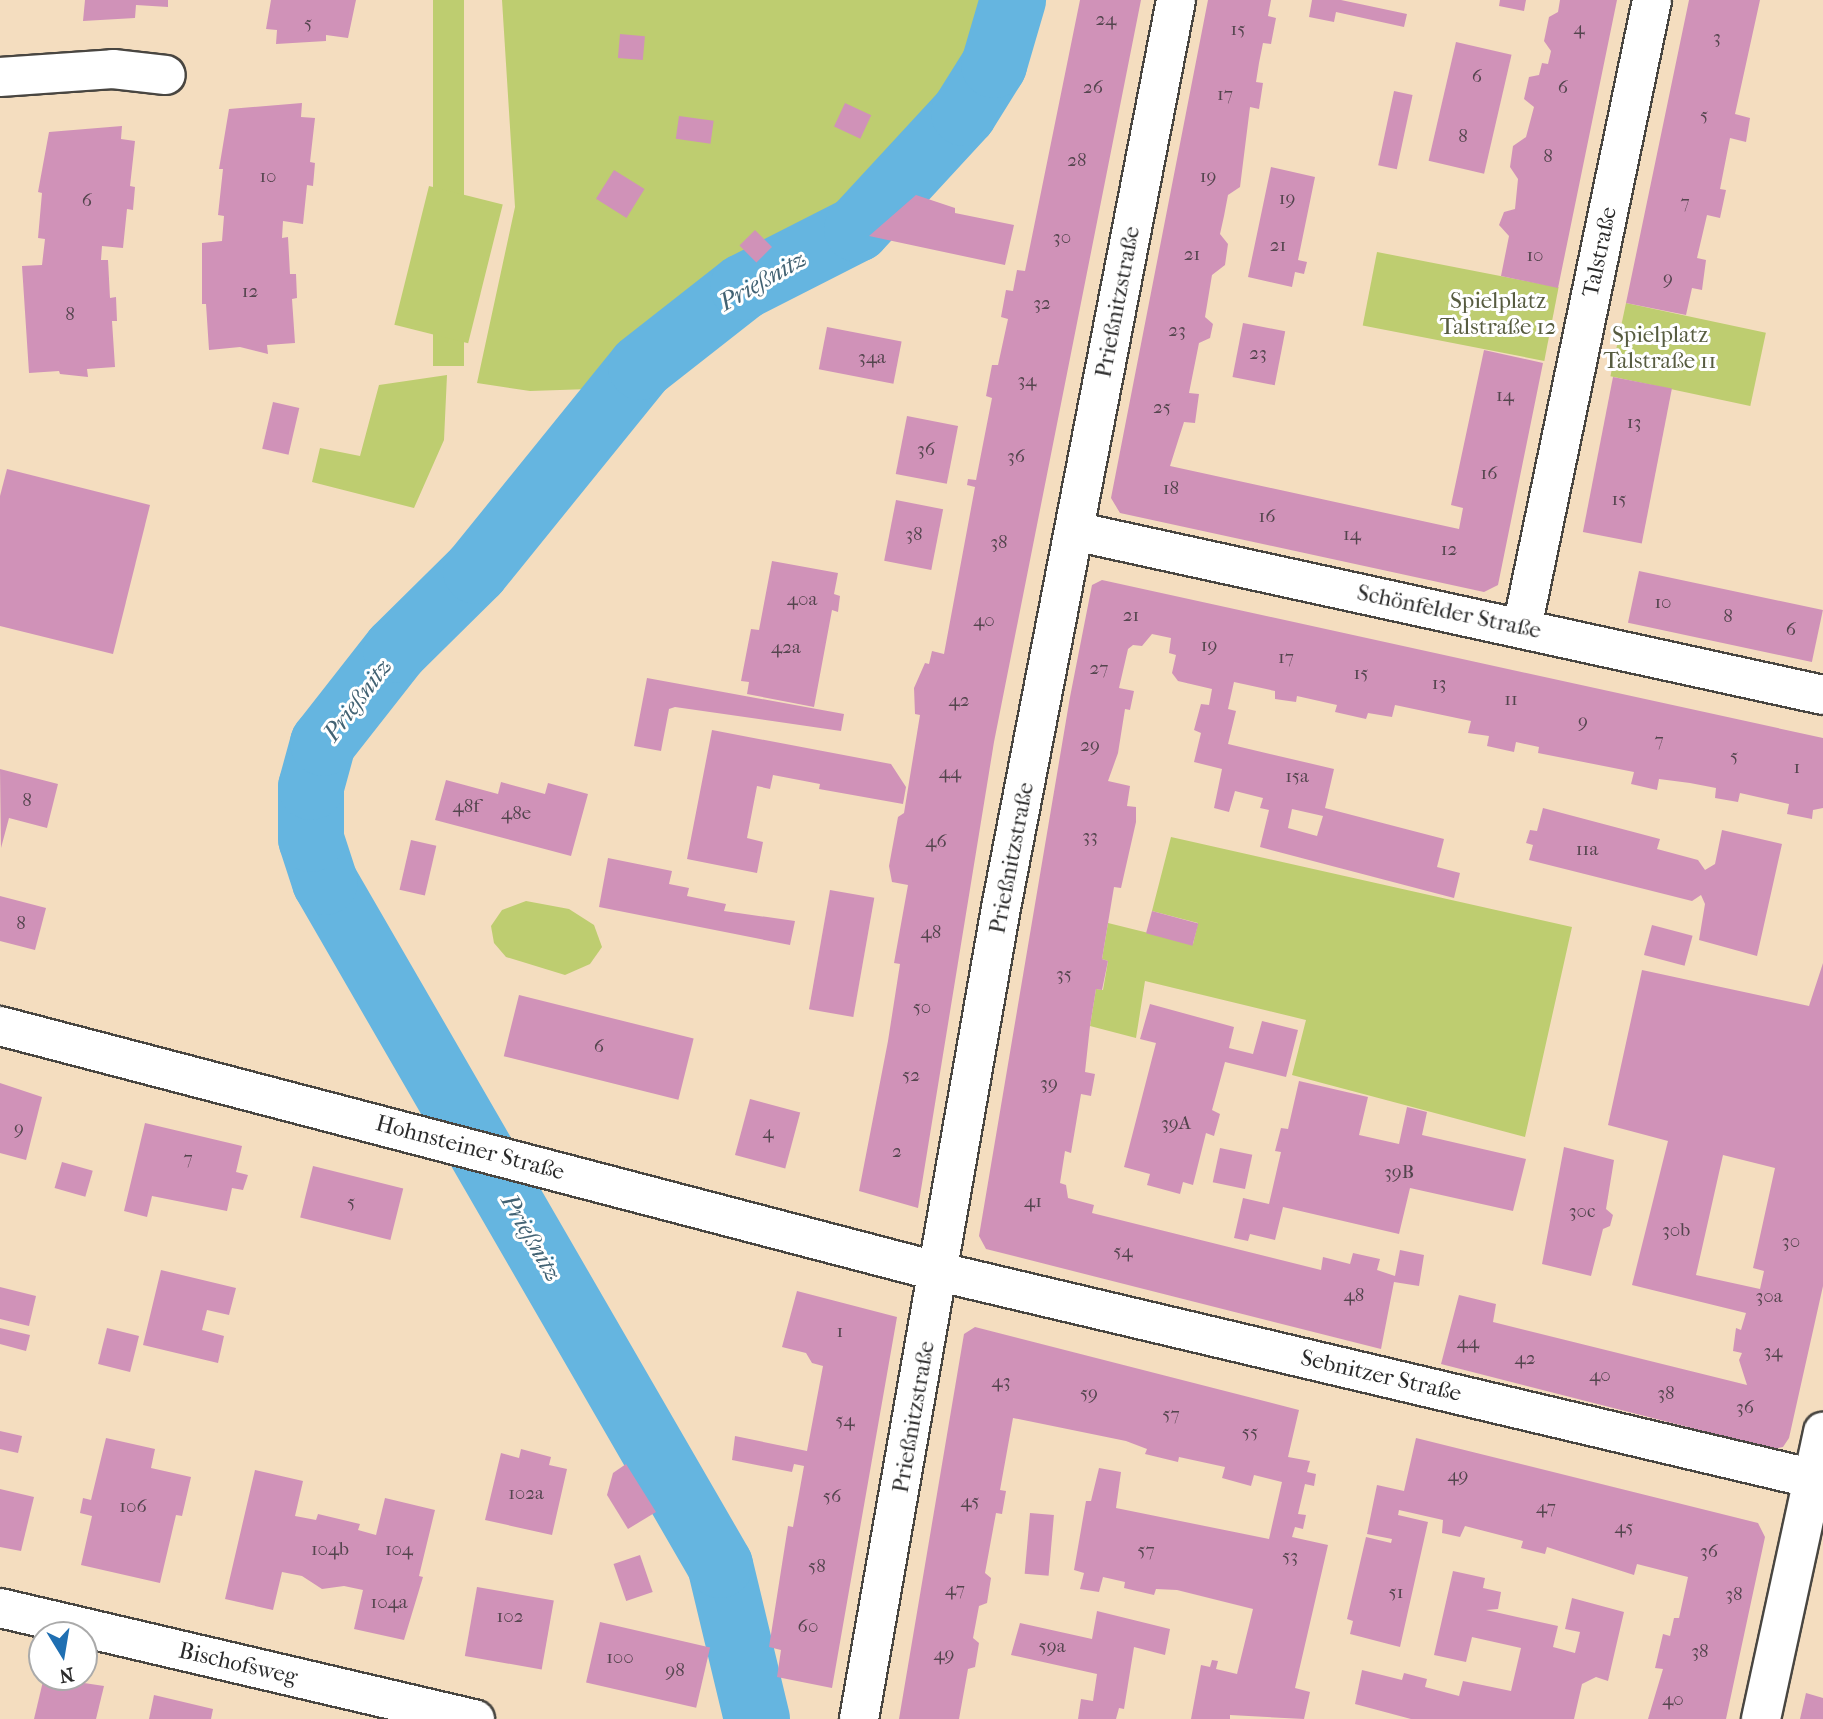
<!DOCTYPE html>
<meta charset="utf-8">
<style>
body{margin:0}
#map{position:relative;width:1823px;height:1719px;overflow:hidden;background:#f4ddbf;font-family:"IM FELL French Canon",serif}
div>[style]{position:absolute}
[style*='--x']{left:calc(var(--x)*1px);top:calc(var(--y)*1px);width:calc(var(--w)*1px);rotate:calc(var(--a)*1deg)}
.green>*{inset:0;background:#becd70;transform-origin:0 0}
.river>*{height:66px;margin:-33px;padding:0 33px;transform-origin:33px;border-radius:33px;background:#65b5e0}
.building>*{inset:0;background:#d092b8;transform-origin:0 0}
.roads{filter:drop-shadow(2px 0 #494641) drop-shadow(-2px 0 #494641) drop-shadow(0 2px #494641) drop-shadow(0 -2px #494641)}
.street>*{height:38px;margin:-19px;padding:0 19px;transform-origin:19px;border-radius:19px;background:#fff}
.secondary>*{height:38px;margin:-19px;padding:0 19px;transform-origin:19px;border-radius:19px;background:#fff}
span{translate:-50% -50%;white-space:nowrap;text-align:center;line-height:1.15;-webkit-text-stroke:6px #fff;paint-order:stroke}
.number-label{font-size:19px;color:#54454e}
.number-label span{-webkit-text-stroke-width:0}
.street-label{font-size:23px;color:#2b2b2b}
.park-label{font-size:23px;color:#575c40}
.water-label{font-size:24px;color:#426273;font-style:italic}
.north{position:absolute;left:28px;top:1621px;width:70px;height:70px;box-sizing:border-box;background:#fff;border:2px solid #aaa;border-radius:50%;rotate:169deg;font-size:19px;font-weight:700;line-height:28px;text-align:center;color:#2b2b2b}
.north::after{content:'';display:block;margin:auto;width:24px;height:32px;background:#1f6fb2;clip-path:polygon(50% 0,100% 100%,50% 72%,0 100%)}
</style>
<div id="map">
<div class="green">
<i style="left:433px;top:0;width:31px;height:366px"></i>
<i style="clip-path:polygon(502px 0,1001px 0,991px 42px,910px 153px,842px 222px,742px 274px,590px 389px,530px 391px,477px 383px,515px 207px)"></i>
<i style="left:429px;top:186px;width:76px;height:143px;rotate:14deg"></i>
<i style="left:1377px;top:252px;width:185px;height:75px;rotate:11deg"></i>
<i style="left:1626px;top:303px;width:143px;height:75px;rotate:12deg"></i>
<i style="clip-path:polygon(447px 375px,444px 440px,414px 508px,312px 482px,320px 448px,360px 456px,379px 385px)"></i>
<i style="clip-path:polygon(1171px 837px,1572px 927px,1525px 1137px,1292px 1075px,1306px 1020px,1145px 981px,1136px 1038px,1090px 1026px,1096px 989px,1103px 990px,1108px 961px,1102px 959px,1108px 923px,1193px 944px,1198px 923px,1152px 911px)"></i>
<i style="clip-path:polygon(526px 901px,569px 909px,594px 925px,602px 947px,590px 964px,565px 975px,506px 957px,494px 943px,491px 926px,502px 910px)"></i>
</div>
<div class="river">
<i style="--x:757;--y:1719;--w:158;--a:-103.5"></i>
<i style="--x:720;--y:1565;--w:789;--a:-120.04"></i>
<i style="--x:325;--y:882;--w:45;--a:-108"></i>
<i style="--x:311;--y:839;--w:52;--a:-90"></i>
<i style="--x:311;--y:787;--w:46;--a:-74.7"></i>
<i style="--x:323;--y:743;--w:118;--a:-51.9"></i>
<i style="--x:396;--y:650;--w:112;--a:-44.6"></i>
<i style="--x:476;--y:571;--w:262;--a:-51"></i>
<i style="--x:641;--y:367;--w:130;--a:-38.1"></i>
<i style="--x:743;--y:287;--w:128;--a:-27"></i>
<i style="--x:857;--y:229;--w:158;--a:-47.3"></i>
<i style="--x:964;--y:113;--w:57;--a:-58"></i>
<i style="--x:994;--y:65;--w:68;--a:-73.7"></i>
</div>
<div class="building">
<i style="clip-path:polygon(85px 0,168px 0,168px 7px,136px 5px,135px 18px,83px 21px)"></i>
<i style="clip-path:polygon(271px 0,356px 0,348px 38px,326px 35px,326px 41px,276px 44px,277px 30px,266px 29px)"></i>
<i style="clip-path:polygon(1080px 0,1141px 0,994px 742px,918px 1208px,859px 1191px,888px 1041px,900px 964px,894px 963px,908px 885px,892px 882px,889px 866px,898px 817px,904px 813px,920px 715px,915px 714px,914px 688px,925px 663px,929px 664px,932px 651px,944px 654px,975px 487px,967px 485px,968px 479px,976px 480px,992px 398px,986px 396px,992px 365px,998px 365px,1008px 319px,1001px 317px,1006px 290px,1013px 291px,1017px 270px,1025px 271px)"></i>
<i style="clip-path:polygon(1208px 0,1271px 0,1268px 16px,1276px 18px,1271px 44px,1263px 43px,1259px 63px,1256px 82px,1263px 83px,1259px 109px,1250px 107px,1240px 187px,1228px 195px,1224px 216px,1220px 234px,1228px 244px,1225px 265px,1212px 275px,1205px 317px,1213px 324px,1210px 338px,1199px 343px,1189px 393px,1199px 394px,1195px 423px,1184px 422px,1170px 466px,1459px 529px,1463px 508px,1451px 505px,1484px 350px,1543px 363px,1498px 585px,1484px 592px,1120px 513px,1111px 498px)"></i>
<i style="clip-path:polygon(1312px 0,1341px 0,1407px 14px,1404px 27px,1336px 12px,1334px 22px,1309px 17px)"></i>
<i style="clip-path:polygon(1500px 0,1526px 0,1524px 11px,1499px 6px)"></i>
<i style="clip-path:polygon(1560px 0,1617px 0,1558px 288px,1501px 276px,1509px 236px,1499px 225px,1504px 212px,1515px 209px,1518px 179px,1510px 167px,1513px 146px,1526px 137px,1534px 107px,1524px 99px,1529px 77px,1539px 75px,1542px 63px,1548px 64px,1551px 51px,1544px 41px,1549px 17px,1558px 12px)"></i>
<i style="clip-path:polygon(1689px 0,1760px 0,1735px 114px,1750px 118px,1746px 142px,1730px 138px,1720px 189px,1726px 190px,1720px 218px,1707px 215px,1697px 258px,1706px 260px,1702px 290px,1692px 288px,1686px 315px,1626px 303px)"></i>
<i style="left:620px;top:34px;width:25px;height:24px;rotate:5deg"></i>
<i style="left:1456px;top:42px;width:57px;height:122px;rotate:13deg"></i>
<i style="left:1394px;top:91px;width:19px;height:76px;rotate:12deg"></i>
<i style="clip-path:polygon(302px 103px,301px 117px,315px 118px,310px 162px,315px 163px,313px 186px,307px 185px,303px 224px,283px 221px,282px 238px,288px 237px,290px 274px,296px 274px,297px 298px,292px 299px,295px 343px,267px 345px,268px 354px,240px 347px,209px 350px,206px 304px,202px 304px,202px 243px,222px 241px,224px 216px,218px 215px,223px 169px,219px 169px,229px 109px)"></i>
<i style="left:845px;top:103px;width:29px;height:26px;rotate:25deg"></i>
<i style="left:679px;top:116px;width:35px;height:23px;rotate:8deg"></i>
<i style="clip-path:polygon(122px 126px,121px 139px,135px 141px,130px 186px,135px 187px,133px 210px,127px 209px,123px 248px,102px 246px,101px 260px,108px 260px,110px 298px,116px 297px,117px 321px,112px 321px,115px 367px,87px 369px,88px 377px,60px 374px,59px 371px,29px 373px,22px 266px,42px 265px,45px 239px,38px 238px,42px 193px,38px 192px,49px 132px)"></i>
<i style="clip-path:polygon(1271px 167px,1315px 177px,1298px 260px,1307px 262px,1304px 274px,1295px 272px,1292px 287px,1248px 277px)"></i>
<i style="left:614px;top:170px;width:36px;height:34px;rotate:32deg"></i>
<i style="clip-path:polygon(916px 195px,955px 208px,955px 213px,1014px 225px,1005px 265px,869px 236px)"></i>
<i style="left:755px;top:230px;width:24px;height:22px;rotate:45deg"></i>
<i style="left:1243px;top:323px;width:43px;height:55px;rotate:11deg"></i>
<i style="left:827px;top:327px;width:76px;height:43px;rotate:11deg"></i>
<i style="left:1613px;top:377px;width:60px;height:158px;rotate:11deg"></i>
<i style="left:273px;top:402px;width:27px;height:48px;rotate:13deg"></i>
<i style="left:907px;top:416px;width:52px;height:59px;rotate:11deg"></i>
<i style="clip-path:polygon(7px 469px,150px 505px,113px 654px,0 626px,0 496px)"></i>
<i style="left:896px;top:500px;width:48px;height:62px;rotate:11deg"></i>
<i style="clip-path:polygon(772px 561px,838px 573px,834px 594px,840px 596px,838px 612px,832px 610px,814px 707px,747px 694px,749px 682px,741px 681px,751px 629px,759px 630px)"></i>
<i style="left:1639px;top:571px;width:188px;height:53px;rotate:12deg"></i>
<i style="clip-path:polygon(evenodd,1102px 580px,1823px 738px,1823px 808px,1813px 810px,1812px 819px,1787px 814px,1789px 804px,1740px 793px,1738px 802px,1715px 798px,1716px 788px,1690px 783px,1659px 779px,1657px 790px,1631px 784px,1634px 772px,1538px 753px,1539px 747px,1516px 742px,1514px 752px,1487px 746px,1489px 736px,1468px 733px,1471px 721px,1395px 705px,1392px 717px,1368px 713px,1366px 719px,1335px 712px,1337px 705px,1297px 696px,1296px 702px,1275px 699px,1275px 691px,1234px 682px,1228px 709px,1236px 711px,1228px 744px,1334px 769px,1325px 808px,1444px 839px,1437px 867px,1460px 873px,1454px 898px,1260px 847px,1269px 810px,1260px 808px,1263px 798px,1235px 791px,1229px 812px,1214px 808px,1222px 769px,1194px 762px,1201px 733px,1194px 730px,1201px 704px,1209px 705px,1212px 689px,1178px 681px,1172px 673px,1176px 655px,1169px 653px,1171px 638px,1152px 634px,1142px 646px,1133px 645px,1128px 649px,1119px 688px,1134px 691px,1130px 710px,1125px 709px,1118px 753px,1108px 781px,1130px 786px,1127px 806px,1136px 807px,1136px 822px,1121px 888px,1114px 887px,1102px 959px,1108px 961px,1102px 990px,1096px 989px,1090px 1026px,1085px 1072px,1095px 1074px,1091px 1096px,1081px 1094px,1071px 1153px,1065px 1151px,1060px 1183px,1066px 1185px,1068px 1198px,1094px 1205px,1092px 1213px,1321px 1270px,1323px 1257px,1350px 1264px,1353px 1253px,1380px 1259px,1377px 1270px,1395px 1276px,1400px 1250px,1424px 1255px,1419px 1286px,1394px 1282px,1381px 1349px,986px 1249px,979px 1236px,1070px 697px,1092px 585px,1102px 580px,1292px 809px,1323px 816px,1317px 836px,1288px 828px,1292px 809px)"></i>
<i style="clip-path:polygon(647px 678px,844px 714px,841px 731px,675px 707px,669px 709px,661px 751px,634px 746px)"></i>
<i style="clip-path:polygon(712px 730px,891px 764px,906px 787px,903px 804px,819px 789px,820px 784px,773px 775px,770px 789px,757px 786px,747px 838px,763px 842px,757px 873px,687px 859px)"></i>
<i style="clip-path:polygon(0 769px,58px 784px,47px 828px,9px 818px,1px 848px)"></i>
<i style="clip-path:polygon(446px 780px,498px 794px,501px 782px,545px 794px,548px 783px,588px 794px,571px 856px,435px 820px)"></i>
<i style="clip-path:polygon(1543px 808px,1660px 839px,1657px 849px,1698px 860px,1705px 870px,1715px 864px,1722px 830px,1782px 844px,1757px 956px,1699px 940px,1705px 904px,1701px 895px,1692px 901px,1529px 860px,1533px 845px,1526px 843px,1530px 830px,1537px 831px)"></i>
<i style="left:411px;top:840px;width:26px;height:51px;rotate:13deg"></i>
<i style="clip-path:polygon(608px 858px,672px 871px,669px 884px,689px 888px,687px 896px,726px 904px,724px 911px,795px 921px,790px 945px,599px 907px)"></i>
<i style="left:830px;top:890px;width:45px;height:121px;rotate:10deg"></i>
<i style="clip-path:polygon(0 896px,46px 908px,35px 950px,0 941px)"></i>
<i style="left:1152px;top:911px;width:48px;height:23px;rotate:15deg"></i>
<i style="left:1652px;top:925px;width:42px;height:31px;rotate:15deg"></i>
<i style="clip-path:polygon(evenodd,1823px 963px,1823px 1286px,1789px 1438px,1783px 1447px,1774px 1449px,1441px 1364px,1459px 1295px,1496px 1304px,1493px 1322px,1747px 1385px,1739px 1360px,1742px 1353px,1733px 1351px,1736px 1328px,1741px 1330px,1746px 1313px,1632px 1285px,1668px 1141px,1608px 1125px,1642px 970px,1809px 1006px,1823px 963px,1723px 1155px,1775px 1168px,1753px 1268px,1764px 1271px,1760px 1289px,1696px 1275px,1723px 1155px)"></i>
<i style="left:519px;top:995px;width:180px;height:63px;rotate:14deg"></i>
<i style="clip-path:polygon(1150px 1004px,1234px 1027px,1229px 1048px,1253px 1054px,1262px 1021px,1298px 1030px,1286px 1077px,1225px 1062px,1212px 1110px,1220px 1114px,1214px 1136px,1206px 1133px,1193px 1185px,1183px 1182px,1180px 1194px,1147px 1185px,1150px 1174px,1124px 1167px,1156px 1043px,1140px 1039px)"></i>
<i style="clip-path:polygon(1299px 1081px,1368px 1097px,1359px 1135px,1399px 1144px,1407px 1107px,1427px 1112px,1422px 1135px,1526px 1159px,1513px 1211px,1410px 1188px,1399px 1234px,1283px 1207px,1275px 1240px,1250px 1234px,1248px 1241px,1234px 1238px,1243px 1198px,1269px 1204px,1281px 1152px,1275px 1151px,1281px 1128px,1288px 1129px)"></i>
<i style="clip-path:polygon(0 1083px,42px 1097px,26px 1160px,0 1153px)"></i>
<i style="left:750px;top:1099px;width:52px;height:58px;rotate:15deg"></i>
<i style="clip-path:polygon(145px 1123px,242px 1146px,236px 1172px,248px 1175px,243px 1190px,232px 1188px,227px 1211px,152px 1196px,147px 1217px,124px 1211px)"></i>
<i style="clip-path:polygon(1564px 1147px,1614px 1160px,1606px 1209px,1613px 1215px,1610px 1226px,1603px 1229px,1591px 1276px,1542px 1264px)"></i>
<i style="left:1220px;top:1148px;width:33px;height:35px;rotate:12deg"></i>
<i style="left:62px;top:1162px;width:32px;height:27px;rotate:16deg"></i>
<i style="left:313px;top:1166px;width:93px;height:53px;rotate:14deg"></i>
<i style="clip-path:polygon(161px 1270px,236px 1288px,229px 1315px,207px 1310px,202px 1330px,224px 1336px,218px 1363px,143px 1345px)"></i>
<i style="clip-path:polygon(0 1287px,36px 1296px,29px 1326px,0 1319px)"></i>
<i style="clip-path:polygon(797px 1291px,897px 1317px,832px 1688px,777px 1677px,781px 1650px,769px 1647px,788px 1526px,793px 1527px,804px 1466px,794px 1464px,792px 1472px,732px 1460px,735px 1436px,807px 1451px,823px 1366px,812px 1363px,806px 1353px,782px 1347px)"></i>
<i style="clip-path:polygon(975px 1327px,1299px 1410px,1288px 1457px,1310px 1461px,1307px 1472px,1316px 1474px,1314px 1486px,1305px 1484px,1298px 1514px,1306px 1515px,1303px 1529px,1295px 1527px,1292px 1537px,1328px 1545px,1295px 1688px,1310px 1692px,1304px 1719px,1230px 1715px,1230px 1719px,1191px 1719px,1201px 1665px,1210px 1667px,1212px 1660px,1218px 1661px,1216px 1669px,1237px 1674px,1253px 1609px,1177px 1590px,1156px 1589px,1154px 1595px,1124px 1588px,1125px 1582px,1103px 1577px,1099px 1592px,1080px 1589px,1084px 1573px,1074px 1570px,1086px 1501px,1091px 1501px,1099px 1468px,1121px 1472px,1116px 1508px,1269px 1539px,1282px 1482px,1254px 1475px,1251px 1486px,1222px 1478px,1225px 1467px,1179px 1457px,1178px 1462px,1145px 1454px,1147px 1449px,1126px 1441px,1013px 1418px,1000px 1490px,1006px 1491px,1002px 1514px,996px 1513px,985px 1573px,991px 1578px,987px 1603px,979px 1606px,973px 1638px,979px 1643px,975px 1667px,968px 1669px,959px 1719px,899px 1719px,964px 1334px)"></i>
<i style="clip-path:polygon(0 1328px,30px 1335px,26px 1351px,0 1344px)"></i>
<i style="left:107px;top:1328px;width:33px;height:37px;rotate:14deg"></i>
<i style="clip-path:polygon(0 1431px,22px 1436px,18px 1453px,0 1449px)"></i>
<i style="clip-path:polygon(106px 1438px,155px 1449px,151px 1468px,191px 1477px,182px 1516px,176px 1515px,160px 1583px,81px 1565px,92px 1516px,80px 1513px,83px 1498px,91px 1500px)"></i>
<i style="clip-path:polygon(1416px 1438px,1758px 1523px,1765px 1537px,1726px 1719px,1648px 1719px,1663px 1669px,1655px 1668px,1663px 1634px,1670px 1636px,1674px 1618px,1679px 1618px,1688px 1577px,1637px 1564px,1634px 1575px,1547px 1547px,1545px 1554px,1521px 1548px,1523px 1541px,1465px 1526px,1460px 1537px,1442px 1533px,1443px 1520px,1399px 1510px,1398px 1515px,1428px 1522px,1400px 1647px,1350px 1634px,1353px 1621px,1347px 1619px,1366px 1537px,1391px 1543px,1392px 1539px,1367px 1534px,1377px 1485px,1404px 1491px)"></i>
<i style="clip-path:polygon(521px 1449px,551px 1457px,549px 1465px,567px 1469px,552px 1535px,485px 1520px,501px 1453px,519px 1458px)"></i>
<i style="clip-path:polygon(626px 1464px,656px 1512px,628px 1529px,607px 1495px,613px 1473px)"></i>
<i style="clip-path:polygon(255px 1470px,303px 1481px,295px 1516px,316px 1520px,318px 1514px,360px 1524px,358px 1530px,376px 1535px,385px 1498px,435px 1510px,419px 1576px,423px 1577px,404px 1640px,354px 1629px,363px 1590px,344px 1586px,322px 1589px,302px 1576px,282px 1572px,273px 1610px,225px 1599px)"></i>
<i style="clip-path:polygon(0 1489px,34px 1497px,21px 1551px,0 1547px)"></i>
<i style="left:1030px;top:1513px;width:24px;height:61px;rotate:5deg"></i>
<i style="left:640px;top:1555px;width:39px;height:28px;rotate:71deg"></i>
<i style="clip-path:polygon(1453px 1571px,1485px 1578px,1483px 1588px,1501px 1592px,1498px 1609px,1486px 1610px,1558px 1626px,1553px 1647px,1575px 1653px,1580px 1632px,1565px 1629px,1572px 1598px,1624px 1612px,1608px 1681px,1596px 1677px,1582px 1684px,1574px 1719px,1411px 1719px,1355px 1704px,1362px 1670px,1402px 1680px,1404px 1673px,1427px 1679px,1425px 1687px,1459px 1696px,1463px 1681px,1511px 1691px,1521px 1648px,1472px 1637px,1466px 1662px,1434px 1655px)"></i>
<i style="left:477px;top:1587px;width:78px;height:70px;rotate:10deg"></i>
<i style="clip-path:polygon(1097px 1611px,1170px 1629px,1165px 1655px,1134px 1647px,1124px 1709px,1119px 1708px,1116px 1719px,1078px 1719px,1081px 1699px,1093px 1701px,1097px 1674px,1011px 1655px,1020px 1623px,1092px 1639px)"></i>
<i style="left:600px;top:1622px;width:113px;height:62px;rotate:13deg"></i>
<i style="clip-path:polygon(44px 1677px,104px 1686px,96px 1719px,34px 1719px)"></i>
<i style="clip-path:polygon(1806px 1693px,1823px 1698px,1823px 1719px,1800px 1719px)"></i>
<i style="clip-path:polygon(154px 1695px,213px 1709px,211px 1719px,149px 1719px)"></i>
</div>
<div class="roads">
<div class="street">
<i style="--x:0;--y:77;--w:113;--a:-4"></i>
<i style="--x:113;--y:69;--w:53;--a:6.5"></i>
<i style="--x:1074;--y:531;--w:767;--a:12.35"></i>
<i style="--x:1522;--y:628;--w:641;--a:-78.3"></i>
<i style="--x:0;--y:1026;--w:972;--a:14.67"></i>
<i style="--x:940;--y:1272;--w:907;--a:13.32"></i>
<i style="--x:859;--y:1719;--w:823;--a:-80.07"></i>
<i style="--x:1001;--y:908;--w:925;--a:-79.09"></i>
<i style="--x:1761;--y:1719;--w:294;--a:-77.8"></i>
</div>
<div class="secondary">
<i style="--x:0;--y:1608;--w:488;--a:13.2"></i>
</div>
</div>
<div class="number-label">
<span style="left:1106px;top:20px">24</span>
<span style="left:308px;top:24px">5</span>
<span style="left:1579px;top:29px">4</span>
<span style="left:1238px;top:30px">15</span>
<span style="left:1717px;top:38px">3</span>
<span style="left:1477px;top:77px">6</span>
<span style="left:1093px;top:88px">26</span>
<span style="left:1563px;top:88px">6</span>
<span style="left:1225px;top:95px">17</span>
<span style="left:1704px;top:116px">5</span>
<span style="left:1463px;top:137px">8</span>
<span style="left:1548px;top:157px">8</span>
<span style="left:1077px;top:161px">28</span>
<span style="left:268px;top:177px">10</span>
<span style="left:1208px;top:177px">19</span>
<span style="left:1287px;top:199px">19</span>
<span style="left:87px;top:201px">6</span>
<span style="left:1685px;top:203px">7</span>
<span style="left:1062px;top:238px">30</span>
<span style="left:1278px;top:246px">21</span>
<span style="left:1192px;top:255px">21</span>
<span style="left:1535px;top:256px">10</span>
<span style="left:1668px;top:279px">9</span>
<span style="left:250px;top:292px">12</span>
<span style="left:1042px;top:304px">32</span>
<span style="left:70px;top:315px">8</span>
<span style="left:1177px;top:331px">23</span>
<span style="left:1258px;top:354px">23</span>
<span style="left:872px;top:358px">34a</span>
<span style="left:1027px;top:381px">34</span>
<span style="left:1505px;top:396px">14</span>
<span style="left:1162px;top:408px">25</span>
<span style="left:1634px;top:423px">13</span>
<span style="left:926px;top:450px">36</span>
<span style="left:1016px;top:457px">36</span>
<span style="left:1489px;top:474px">16</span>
<span style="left:1171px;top:489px">18</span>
<span style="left:1619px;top:500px">15</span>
<span style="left:1267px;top:517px">16</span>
<span style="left:914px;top:535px">38</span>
<span style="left:1352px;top:535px">14</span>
<span style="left:999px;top:543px">38</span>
<span style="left:1449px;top:550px">12</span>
<span style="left:802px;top:600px">40a</span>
<span style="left:1663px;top:603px">10</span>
<span style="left:1131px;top:616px">21</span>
<span style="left:1728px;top:617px">8</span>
<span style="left:984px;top:621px">40</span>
<span style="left:1791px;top:630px">6</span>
<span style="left:1209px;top:646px">19</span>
<span style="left:786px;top:648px">42a</span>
<span style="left:1286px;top:658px">17</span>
<span style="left:1099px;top:669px">27</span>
<span style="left:1361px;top:674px">15</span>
<span style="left:1439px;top:684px">13</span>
<span style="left:1511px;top:700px">11</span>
<span style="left:959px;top:701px">42</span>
<span style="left:1583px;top:722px">9</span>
<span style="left:1659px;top:741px">7</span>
<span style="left:1090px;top:746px">29</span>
<span style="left:1734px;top:757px">5</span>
<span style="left:1797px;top:768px">1</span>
<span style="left:950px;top:773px">44</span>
<span style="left:1297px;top:777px">15a</span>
<span style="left:27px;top:801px">8</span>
<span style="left:466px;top:807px">48f</span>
<span style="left:516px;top:814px">48e</span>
<span style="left:1090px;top:837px">33</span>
<span style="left:936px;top:842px">46</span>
<span style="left:1587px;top:850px">11a</span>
<span style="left:21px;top:924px">8</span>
<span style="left:931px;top:933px">48</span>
<span style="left:1064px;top:975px">35</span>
<span style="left:922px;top:1008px">50</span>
<span style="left:599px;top:1047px">6</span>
<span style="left:911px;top:1076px">52</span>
<span style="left:1049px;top:1084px">39</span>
<span style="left:1176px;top:1124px">39A</span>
<span style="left:19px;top:1129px">9</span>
<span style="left:768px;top:1133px">4</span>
<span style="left:897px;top:1152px">2</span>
<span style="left:188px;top:1159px">7</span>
<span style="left:1399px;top:1173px">39B</span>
<span style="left:1033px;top:1202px">41</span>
<span style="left:351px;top:1203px">5</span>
<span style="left:1582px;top:1212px">30c</span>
<span style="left:1676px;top:1231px">30b</span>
<span style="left:1791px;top:1242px">30</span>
<span style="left:1123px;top:1252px">54</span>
<span style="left:1354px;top:1296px">48</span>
<span style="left:1769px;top:1297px">30a</span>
<span style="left:840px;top:1332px">1</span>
<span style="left:1468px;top:1343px">44</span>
<span style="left:1773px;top:1352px">34</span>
<span style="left:1525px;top:1359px">42</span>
<span style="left:1600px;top:1376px">40</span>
<span style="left:1001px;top:1382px">43</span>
<span style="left:1089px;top:1394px">59</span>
<span style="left:1666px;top:1394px">38</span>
<span style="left:1745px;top:1408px">36</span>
<span style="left:1171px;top:1415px">57</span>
<span style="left:845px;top:1421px">54</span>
<span style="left:1250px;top:1433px">55</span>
<span style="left:1458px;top:1476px">49</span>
<span style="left:526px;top:1494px">102a</span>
<span style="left:832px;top:1497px">56</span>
<span style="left:970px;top:1502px">45</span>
<span style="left:133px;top:1507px">106</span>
<span style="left:1546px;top:1508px">47</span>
<span style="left:1624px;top:1528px">45</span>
<span style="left:330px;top:1550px">104b</span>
<span style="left:399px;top:1550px">104</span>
<span style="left:1146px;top:1551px">57</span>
<span style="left:1709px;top:1552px">36</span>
<span style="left:1290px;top:1557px">53</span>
<span style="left:817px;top:1567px">58</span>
<span style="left:955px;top:1590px">47</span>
<span style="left:1396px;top:1593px">51</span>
<span style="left:1734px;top:1595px">38</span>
<span style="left:389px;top:1603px">104a</span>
<span style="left:510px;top:1617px">102</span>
<span style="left:808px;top:1627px">60</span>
<span style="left:1052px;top:1647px">59a</span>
<span style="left:1700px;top:1652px">38</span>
<span style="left:944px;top:1655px">49</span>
<span style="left:620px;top:1658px">100</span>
<span style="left:675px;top:1671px">98</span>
<span style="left:1673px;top:1700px">40</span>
</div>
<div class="street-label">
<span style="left:1600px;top:252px;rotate:-78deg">Talstraße</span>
<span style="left:1118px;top:302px;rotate:-79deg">Prießnitzstraße</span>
<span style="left:1449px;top:612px;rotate:12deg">Schönfelder Straße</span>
<span style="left:1012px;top:858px;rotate:-79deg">Prießnitzstraße</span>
<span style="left:470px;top:1148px;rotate:15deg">Hohnsteiner Straße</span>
<span style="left:1381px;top:1376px;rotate:13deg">Sebnitzer Straße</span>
<span style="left:914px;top:1417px;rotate:-80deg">Prießnitzstraße</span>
<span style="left:238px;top:1664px;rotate:13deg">Bischofsweg</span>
</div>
<div class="park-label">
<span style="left:1498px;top:314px">Spielplatz<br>Talstraße 12</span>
<span style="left:1660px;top:348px">Spielplatz<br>Talstraße 11</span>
</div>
<div class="water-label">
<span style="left:763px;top:281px;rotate:-30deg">Prießnitz</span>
<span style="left:358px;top:700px;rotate:-53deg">Prießnitz</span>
<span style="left:531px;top:1238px;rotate:60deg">Prießnitz</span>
</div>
<div class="north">N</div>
</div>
